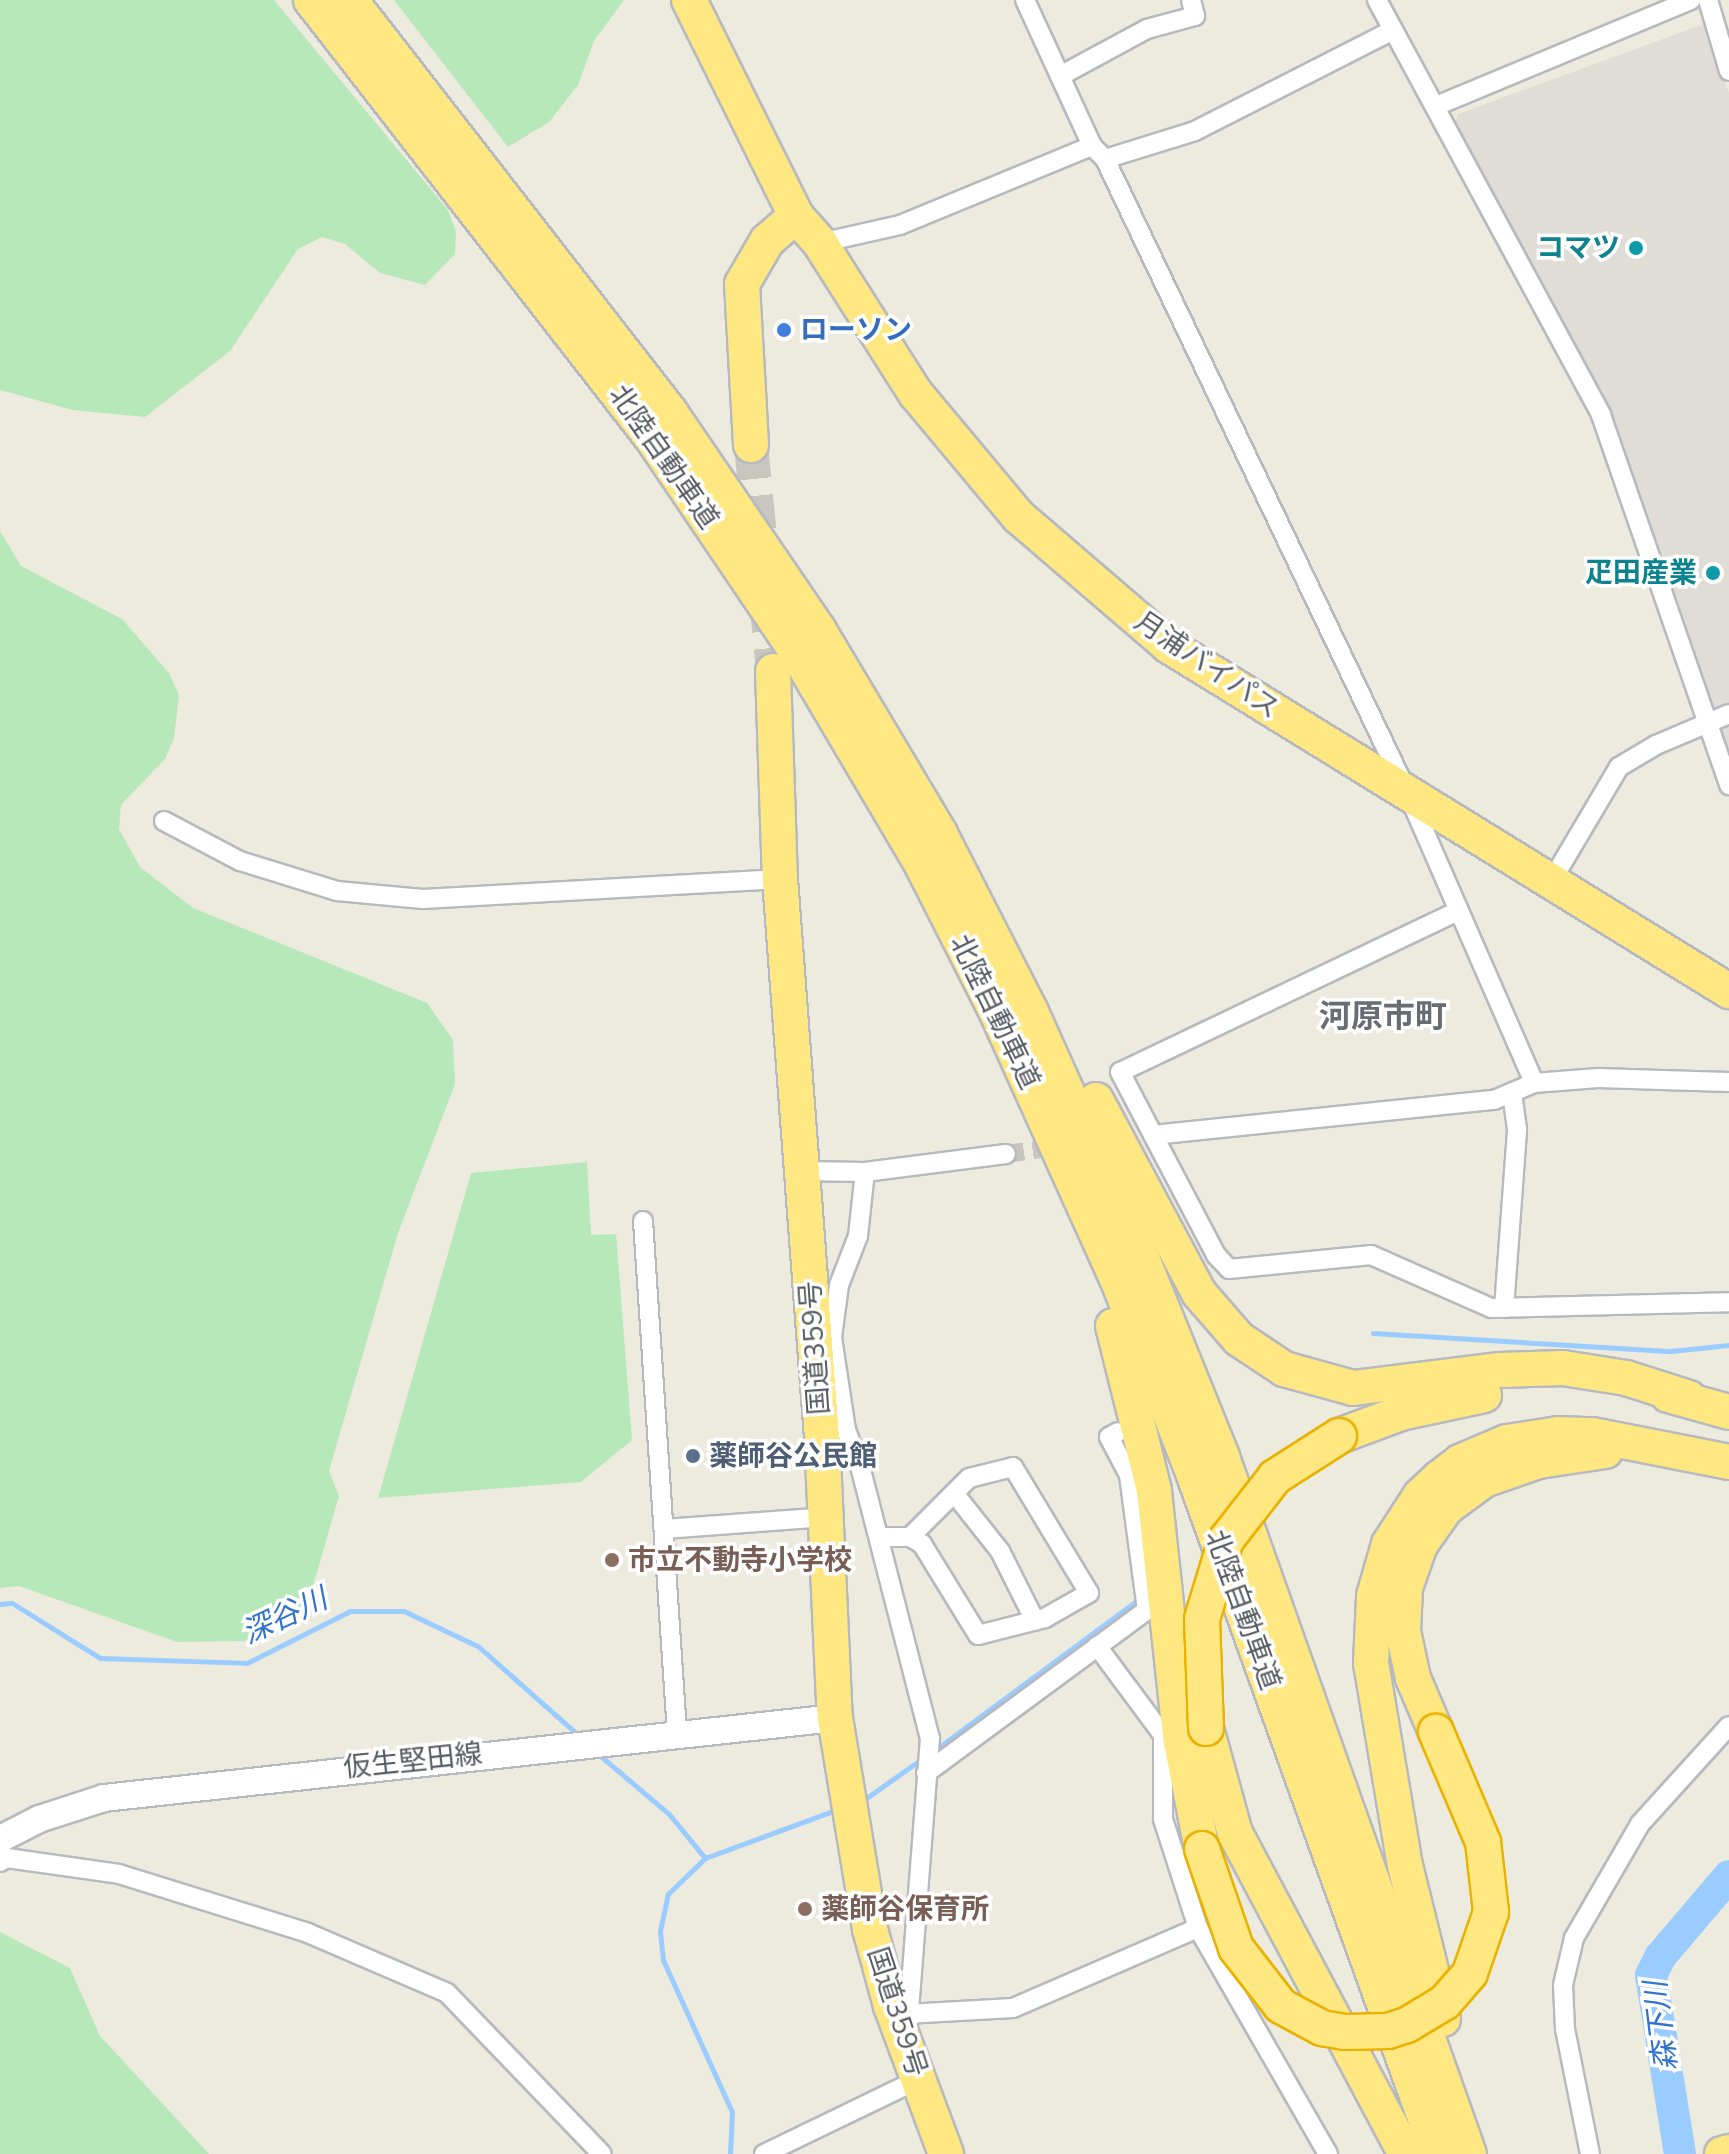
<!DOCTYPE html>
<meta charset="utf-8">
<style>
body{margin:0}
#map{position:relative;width:1729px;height:2154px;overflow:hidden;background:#edeade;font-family:"Nunito Sans","Noto Sans JP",sans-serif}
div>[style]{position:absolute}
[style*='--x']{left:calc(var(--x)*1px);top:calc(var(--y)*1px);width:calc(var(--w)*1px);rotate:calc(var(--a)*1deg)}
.industrial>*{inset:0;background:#dfddd6}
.green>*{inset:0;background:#b6e8ba}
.stream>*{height:5px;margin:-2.5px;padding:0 2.5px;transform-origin:2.5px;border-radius:2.5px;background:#9bccff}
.river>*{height:32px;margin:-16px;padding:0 16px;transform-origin:16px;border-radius:16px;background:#9bccff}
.street-tunnel>*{height:18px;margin-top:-9px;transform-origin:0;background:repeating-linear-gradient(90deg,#c8c6bf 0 18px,transparent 0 27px)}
.highway-tunnel>*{height:34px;margin-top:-17px;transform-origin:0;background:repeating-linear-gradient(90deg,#c8c6bf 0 34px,transparent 0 51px)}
.roads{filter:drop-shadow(2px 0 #b6b9bf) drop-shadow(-2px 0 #b6b9bf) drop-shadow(0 2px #b6b9bf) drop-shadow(0 -2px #b6b9bf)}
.street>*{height:18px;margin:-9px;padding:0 9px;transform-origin:9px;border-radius:9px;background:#fff}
.secondary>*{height:26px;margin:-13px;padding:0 13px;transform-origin:13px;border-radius:13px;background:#fff}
.highway>*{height:34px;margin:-17px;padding:0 17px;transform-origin:17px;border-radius:17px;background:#ffe882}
.bridges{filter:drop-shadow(2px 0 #eab200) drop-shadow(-2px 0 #eab200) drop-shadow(0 2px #eab200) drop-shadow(0 -2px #eab200)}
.highway-bridge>*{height:34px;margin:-17px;padding:0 17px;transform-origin:17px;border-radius:17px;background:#ffe882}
.dots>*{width:22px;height:22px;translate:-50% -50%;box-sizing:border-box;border:4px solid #fff;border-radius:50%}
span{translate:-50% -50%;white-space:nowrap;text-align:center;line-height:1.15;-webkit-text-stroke:7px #fff;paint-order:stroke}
.culture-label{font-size:28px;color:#0d838f;font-weight:700}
.right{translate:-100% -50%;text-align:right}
.shop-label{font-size:28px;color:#366cbe;font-weight:700}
.left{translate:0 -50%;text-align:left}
.street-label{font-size:28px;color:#575b61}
.service-label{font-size:28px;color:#4e5e75;font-weight:700}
.education-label{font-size:28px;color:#785e54;font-weight:700}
.water-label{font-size:30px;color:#3273ce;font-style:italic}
.quarter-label{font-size:32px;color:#686d73;font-weight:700}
</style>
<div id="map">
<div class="industrial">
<i style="clip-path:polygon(1704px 24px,1729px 93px,1729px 772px,1614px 427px,1455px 125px,1458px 114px)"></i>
</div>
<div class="green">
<i style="clip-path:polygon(0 0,274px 0,448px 210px,456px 232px,455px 254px,425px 285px,380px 273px,345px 244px,322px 237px,298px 249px,230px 351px,145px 417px,73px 410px,0 390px)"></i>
<i style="clip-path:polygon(394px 0,624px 0,594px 41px,578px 85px,549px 122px,508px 147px)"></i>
<i style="clip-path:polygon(0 531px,21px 566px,122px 619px,169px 673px,179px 695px,174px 738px,165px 759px,121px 805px,119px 829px,140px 867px,193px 908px,427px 1003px,453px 1040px,455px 1084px,398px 1233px,329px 1471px,339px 1496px,313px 1586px,295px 1627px,244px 1641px,177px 1642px,19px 1586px,0 1588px)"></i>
<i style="clip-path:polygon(587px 1162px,591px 1235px,616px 1234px,632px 1440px,581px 1482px,378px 1498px,471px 1173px)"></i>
<i style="clip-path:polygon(0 1932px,70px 1968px,100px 2036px,209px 2154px,0 2154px)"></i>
</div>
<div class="stream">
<i style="--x:1373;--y:1333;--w:299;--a:3.5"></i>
<i style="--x:1671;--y:1351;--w:58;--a:-5.9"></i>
<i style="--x:0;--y:1604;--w:12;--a:-5"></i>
<i style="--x:12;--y:1603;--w:104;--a:32"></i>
<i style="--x:100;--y:1658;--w:147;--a:1.9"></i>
<i style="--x:247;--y:1663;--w:115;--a:-26.8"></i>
<i style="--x:350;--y:1611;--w:54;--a:0"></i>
<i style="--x:404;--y:1611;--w:83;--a:25.6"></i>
<i style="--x:479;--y:1647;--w:132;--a:41.6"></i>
<i style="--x:935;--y:1750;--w:257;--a:-36.5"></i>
<i style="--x:597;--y:1753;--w:94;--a:40.3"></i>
<i style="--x:669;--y:1814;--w:57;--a:50.7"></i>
<i style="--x:865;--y:1799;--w:71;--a:-35.3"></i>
<i style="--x:730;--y:2154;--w:42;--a:-87.3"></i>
<i style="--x:732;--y:2112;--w:167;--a:-114.4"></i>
<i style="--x:663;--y:1960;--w:29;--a:-96"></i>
<i style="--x:660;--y:1931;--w:38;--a:-78"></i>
<i style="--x:668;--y:1894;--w:52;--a:-44.2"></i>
<i style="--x:705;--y:1858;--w:133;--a:-20.2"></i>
</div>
<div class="river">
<i style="--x:1680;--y:2154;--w:181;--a:-99.2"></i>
<i style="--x:1651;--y:1975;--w:20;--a:-63"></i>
<i style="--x:1660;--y:1957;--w:106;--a:-49.6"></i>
</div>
<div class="street-tunnel">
<i style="--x:1006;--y:1154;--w:58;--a:-8"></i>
</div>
<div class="highway-tunnel">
<i style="--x:751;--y:445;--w:227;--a:84.4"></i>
</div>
<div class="roads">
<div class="street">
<i style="--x:1025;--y:0;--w:161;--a:65.3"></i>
<i style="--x:1377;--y:0;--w:472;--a:61.6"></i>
<i style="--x:1601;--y:415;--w:392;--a:70.9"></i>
<i style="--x:1708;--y:0;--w:74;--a:73.5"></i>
<i style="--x:1060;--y:76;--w:99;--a:-28.4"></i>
<i style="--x:1147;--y:29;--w:50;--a:-15.2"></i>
<i style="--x:1195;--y:16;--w:16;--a:-104"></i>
<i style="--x:1436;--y:106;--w:276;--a:-22.6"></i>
<i style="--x:1105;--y:159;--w:94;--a:-17.3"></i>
<i style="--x:1195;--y:131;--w:222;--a:-27"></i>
<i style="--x:820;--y:243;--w:82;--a:-12.7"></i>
<i style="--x:900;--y:225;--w:208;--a:-22.4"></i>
<i style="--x:1092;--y:146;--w:18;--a:45"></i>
<i style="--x:1105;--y:159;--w:704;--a:64.49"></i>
<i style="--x:1408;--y:794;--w:315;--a:66.4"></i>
<i style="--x:164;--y:821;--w:86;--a:27.8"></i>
<i style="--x:240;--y:861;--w:102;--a:17.2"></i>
<i style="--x:337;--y:891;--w:86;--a:5.3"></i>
<i style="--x:423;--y:899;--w:358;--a:-3.2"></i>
<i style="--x:1551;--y:882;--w:134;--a:-59.4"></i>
<i style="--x:1619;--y:767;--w:43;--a:-30.7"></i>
<i style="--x:1656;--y:745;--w:79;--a:-23"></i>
<i style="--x:1458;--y:911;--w:374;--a:154.5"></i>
<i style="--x:1120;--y:1072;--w:207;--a:62.3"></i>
<i style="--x:1216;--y:1255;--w:19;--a:47"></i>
<i style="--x:1229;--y:1269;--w:143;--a:-5.6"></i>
<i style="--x:1371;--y:1255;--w:131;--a:23.8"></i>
<i style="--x:1491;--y:1308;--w:238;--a:-1.4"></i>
<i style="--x:1153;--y:1135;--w:343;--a:-5.9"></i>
<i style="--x:1494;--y:1100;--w:43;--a:-23"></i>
<i style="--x:1534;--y:1083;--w:64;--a:-4.5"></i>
<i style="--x:1598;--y:1078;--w:131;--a:1.7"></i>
<i style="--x:801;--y:1171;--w:64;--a:0.9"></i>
<i style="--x:865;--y:1172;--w:142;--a:-7.3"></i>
<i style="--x:643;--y:1221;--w:513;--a:86.2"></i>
<i style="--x:1504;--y:1308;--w:179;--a:-85.8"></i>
<i style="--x:1517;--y:1129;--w:37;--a:-98"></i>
<i style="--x:821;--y:1418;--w:28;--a:26"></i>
<i style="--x:846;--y:1430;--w:39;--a:69"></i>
<i style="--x:860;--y:1466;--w:281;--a:75.6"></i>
<i style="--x:930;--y:1738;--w:288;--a:94.4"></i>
<i style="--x:846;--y:1430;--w:94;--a:-98.6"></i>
<i style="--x:832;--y:1337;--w:52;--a:-82.3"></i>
<i style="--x:839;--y:1285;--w:53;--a:-68.8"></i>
<i style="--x:858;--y:1236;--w:64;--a:-83.8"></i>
<i style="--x:954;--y:1493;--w:74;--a:51.6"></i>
<i style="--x:1000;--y:1551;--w:78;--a:63.4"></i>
<i style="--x:664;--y:1529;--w:162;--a:-4.2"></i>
<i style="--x:881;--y:1537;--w:29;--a:0"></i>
<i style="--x:910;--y:1537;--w:83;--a:-45"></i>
<i style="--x:969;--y:1478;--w:45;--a:-14"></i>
<i style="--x:1013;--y:1467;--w:147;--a:58.9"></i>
<i style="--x:1089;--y:1593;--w:51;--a:150.4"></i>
<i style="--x:1045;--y:1618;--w:69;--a:165.8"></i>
<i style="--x:978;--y:1635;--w:107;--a:-121.6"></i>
<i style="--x:922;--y:1544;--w:14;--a:-150"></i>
<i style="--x:1097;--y:1646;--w:111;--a:53.4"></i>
<i style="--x:1163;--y:1735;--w:84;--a:90"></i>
<i style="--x:1163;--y:1819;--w:114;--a:72.2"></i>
<i style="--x:1198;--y:1928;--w:261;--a:60.1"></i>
<i style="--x:926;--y:1773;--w:275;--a:-36.4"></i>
<i style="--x:1147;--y:1610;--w:136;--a:-97.6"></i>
<i style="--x:1129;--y:1475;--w:43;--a:-117.8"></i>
<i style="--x:1109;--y:1437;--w:10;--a:-29"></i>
<i style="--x:0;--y:1862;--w:8;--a:-30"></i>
<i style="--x:7;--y:1858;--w:113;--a:8.1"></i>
<i style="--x:119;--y:1874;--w:198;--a:17.3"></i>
<i style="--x:308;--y:1933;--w:151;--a:23.3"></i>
<i style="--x:447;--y:1993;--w:223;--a:46.1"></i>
<i style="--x:906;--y:2014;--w:107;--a:-3.2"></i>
<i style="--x:1013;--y:2008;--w:202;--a:-23.4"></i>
<i style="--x:764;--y:2154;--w:172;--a:-25.8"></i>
<i style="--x:919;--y:2079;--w:5;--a:-101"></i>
<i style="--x:1590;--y:2154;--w:127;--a:-101.3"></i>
<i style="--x:1565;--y:2029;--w:44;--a:-92.6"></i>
<i style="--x:1563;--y:1985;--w:48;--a:-76.8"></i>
<i style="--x:1574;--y:1938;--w:132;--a:-59.9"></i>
<i style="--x:1640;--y:1824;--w:132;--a:-47.8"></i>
</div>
<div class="secondary">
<i style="--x:0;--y:1839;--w:44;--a:-27.1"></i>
<i style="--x:39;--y:1819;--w:68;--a:-17.9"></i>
<i style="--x:104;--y:1798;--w:735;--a:-6.25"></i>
</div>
<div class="highway">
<i style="--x:311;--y:0;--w:555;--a:52.1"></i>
<i style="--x:652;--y:438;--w:248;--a:55.9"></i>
<i style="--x:791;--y:643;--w:256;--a:59.4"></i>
<i style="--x:921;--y:863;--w:168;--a:63.1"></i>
<i style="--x:997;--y:1013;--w:289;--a:65.7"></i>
<i style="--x:1116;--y:1276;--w:217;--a:68.6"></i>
<i style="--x:1195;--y:1478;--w:718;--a:70.23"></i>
<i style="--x:350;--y:0;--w:522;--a:52.16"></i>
<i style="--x:670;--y:412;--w:263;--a:55.7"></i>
<i style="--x:818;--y:629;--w:239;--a:59.2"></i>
<i style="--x:940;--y:834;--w:200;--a:62.9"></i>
<i style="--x:1031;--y:1012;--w:273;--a:65.8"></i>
<i style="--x:1143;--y:1261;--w:211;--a:68"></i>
<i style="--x:1222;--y:1457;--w:739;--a:70.49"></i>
<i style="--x:689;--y:0;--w:241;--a:63.6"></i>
<i style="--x:796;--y:216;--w:36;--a:48"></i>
<i style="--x:820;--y:243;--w:179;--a:57.6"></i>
<i style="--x:916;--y:394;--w:160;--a:50.1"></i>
<i style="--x:1019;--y:517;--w:198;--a:40.7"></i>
<i style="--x:1169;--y:646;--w:658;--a:31.64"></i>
<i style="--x:751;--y:445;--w:161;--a:-93.2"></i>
<i style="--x:742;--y:284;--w:50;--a:-59.8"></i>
<i style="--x:767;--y:241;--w:38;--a:-41"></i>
<i style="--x:773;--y:671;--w:208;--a:88.1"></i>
<i style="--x:780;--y:879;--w:560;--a:85.7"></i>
<i style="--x:822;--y:1437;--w:281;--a:87.4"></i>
<i style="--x:835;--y:1718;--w:214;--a:80.6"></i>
<i style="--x:870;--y:1929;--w:80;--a:74.7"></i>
<i style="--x:891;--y:2006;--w:158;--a:69.6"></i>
<i style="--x:1096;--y:1100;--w:219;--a:61.9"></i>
<i style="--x:1199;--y:1293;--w:61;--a:49"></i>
<i style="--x:1239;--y:1339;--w:54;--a:33.7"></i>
<i style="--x:1284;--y:1369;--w:72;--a:15.4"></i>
<i style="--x:1353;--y:1388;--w:148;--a:-7"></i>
<i style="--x:1500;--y:1370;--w:63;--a:-1.8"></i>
<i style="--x:1563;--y:1368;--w:64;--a:9"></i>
<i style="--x:1626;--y:1378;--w:66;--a:17.6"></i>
<i style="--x:1113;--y:1326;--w:170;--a:76"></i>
<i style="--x:1154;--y:1491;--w:252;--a:83.9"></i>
<i style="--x:1181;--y:1742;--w:109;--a:78.9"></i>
<i style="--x:1668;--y:1395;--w:63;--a:15.6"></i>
<i style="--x:1339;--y:1436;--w:66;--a:-20.4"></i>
<i style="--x:1401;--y:1413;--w:85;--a:-12.2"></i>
<i style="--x:1206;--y:1728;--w:109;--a:74.6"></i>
<i style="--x:1235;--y:1833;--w:364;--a:62"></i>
<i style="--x:1436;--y:1732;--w:59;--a:-113.1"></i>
<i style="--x:1413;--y:1678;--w:48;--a:-102"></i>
<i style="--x:1403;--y:1631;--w:43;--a:-87.3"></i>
<i style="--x:1405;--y:1588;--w:46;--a:-70.8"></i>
<i style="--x:1420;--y:1545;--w:45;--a:-54.9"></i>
<i style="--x:1446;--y:1508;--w:47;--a:-36.4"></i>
<i style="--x:1484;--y:1480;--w:58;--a:-19.1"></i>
<i style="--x:1539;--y:1461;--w:67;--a:-8.6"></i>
<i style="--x:1443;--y:2019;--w:158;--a:-103.9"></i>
<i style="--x:1405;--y:1866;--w:206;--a:-99.5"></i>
<i style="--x:1371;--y:1663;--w:67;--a:-87.4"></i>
<i style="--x:1374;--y:1596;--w:54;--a:-73.9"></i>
<i style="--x:1389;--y:1544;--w:57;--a:-57.1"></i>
<i style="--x:1420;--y:1496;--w:26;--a:-43"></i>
<i style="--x:1439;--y:1478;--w:26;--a:-37"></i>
<i style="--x:1460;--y:1462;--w:51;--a:-23.1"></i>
<i style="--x:1507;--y:1442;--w:52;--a:-8.9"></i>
<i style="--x:1558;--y:1434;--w:34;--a:2"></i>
<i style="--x:1592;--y:1435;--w:140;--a:11.1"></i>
<i style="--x:1722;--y:2154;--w:7;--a:-16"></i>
</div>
</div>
<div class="bridges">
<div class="highway-bridge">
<i style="--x:1206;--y:1728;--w:109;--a:-92.1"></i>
<i style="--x:1202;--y:1619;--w:83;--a:-73.1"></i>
<i style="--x:1226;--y:1540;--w:80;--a:-52.1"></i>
<i style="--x:1275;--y:1477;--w:76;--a:-32.6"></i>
<i style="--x:1202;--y:1849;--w:105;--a:71"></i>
<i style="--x:1236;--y:1948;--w:73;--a:52.2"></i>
<i style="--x:1281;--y:2006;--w:47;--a:28.2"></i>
<i style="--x:1322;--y:2028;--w:23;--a:10"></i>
<i style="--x:1345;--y:2032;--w:43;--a:-1.3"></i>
<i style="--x:1388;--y:2031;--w:20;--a:-18"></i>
<i style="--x:1407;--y:2025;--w:44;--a:-31.2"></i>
<i style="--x:1445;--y:2002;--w:38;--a:-49"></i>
<i style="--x:1470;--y:1973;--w:65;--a:-71"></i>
<i style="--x:1491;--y:1912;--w:70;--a:-96.5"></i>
<i style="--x:1483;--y:1842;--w:120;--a:-113.1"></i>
</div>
</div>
<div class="dots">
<i style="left:1636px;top:248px;background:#0f9aa8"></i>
<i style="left:784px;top:330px;background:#3f7fe0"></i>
<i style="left:1713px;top:573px;background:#0f9aa8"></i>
<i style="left:693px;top:1456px;background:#5c6f8a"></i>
<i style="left:612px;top:1560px;background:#8d6e63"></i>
<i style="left:805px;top:1909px;background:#8d6e63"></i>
</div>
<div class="culture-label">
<span class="right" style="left:1620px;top:248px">コマツ</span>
<span class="right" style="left:1697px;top:573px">疋田産業</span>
</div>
<div class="shop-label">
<span class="left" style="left:800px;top:330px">ローソン</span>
</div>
<div class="street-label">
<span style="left:664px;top:457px;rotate:55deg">北陸自動車道</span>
<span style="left:1207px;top:665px;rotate:34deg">月浦バイパス</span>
<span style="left:995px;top:1012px;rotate:64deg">北陸自動車道</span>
<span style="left:815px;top:1348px;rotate:-94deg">国道359号</span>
<span style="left:1243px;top:1610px;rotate:70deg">北陸自動車道</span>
<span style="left:413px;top:1761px;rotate:-6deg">仮生堅田線</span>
<span style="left:897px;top:2012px;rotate:72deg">国道359号</span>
</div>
<div class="service-label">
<span class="left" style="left:709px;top:1456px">薬師谷公民館</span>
</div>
<div class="education-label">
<span class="left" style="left:628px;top:1560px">市立不動寺小学校</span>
<span class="left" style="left:821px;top:1909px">薬師谷保育所</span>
</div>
<div class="water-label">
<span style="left:285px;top:1617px;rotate:-25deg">深谷川</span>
<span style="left:1662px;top:2026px;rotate:-97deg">森下川</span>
</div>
<div class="quarter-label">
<span style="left:1383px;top:1017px">河原市町</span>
</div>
</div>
